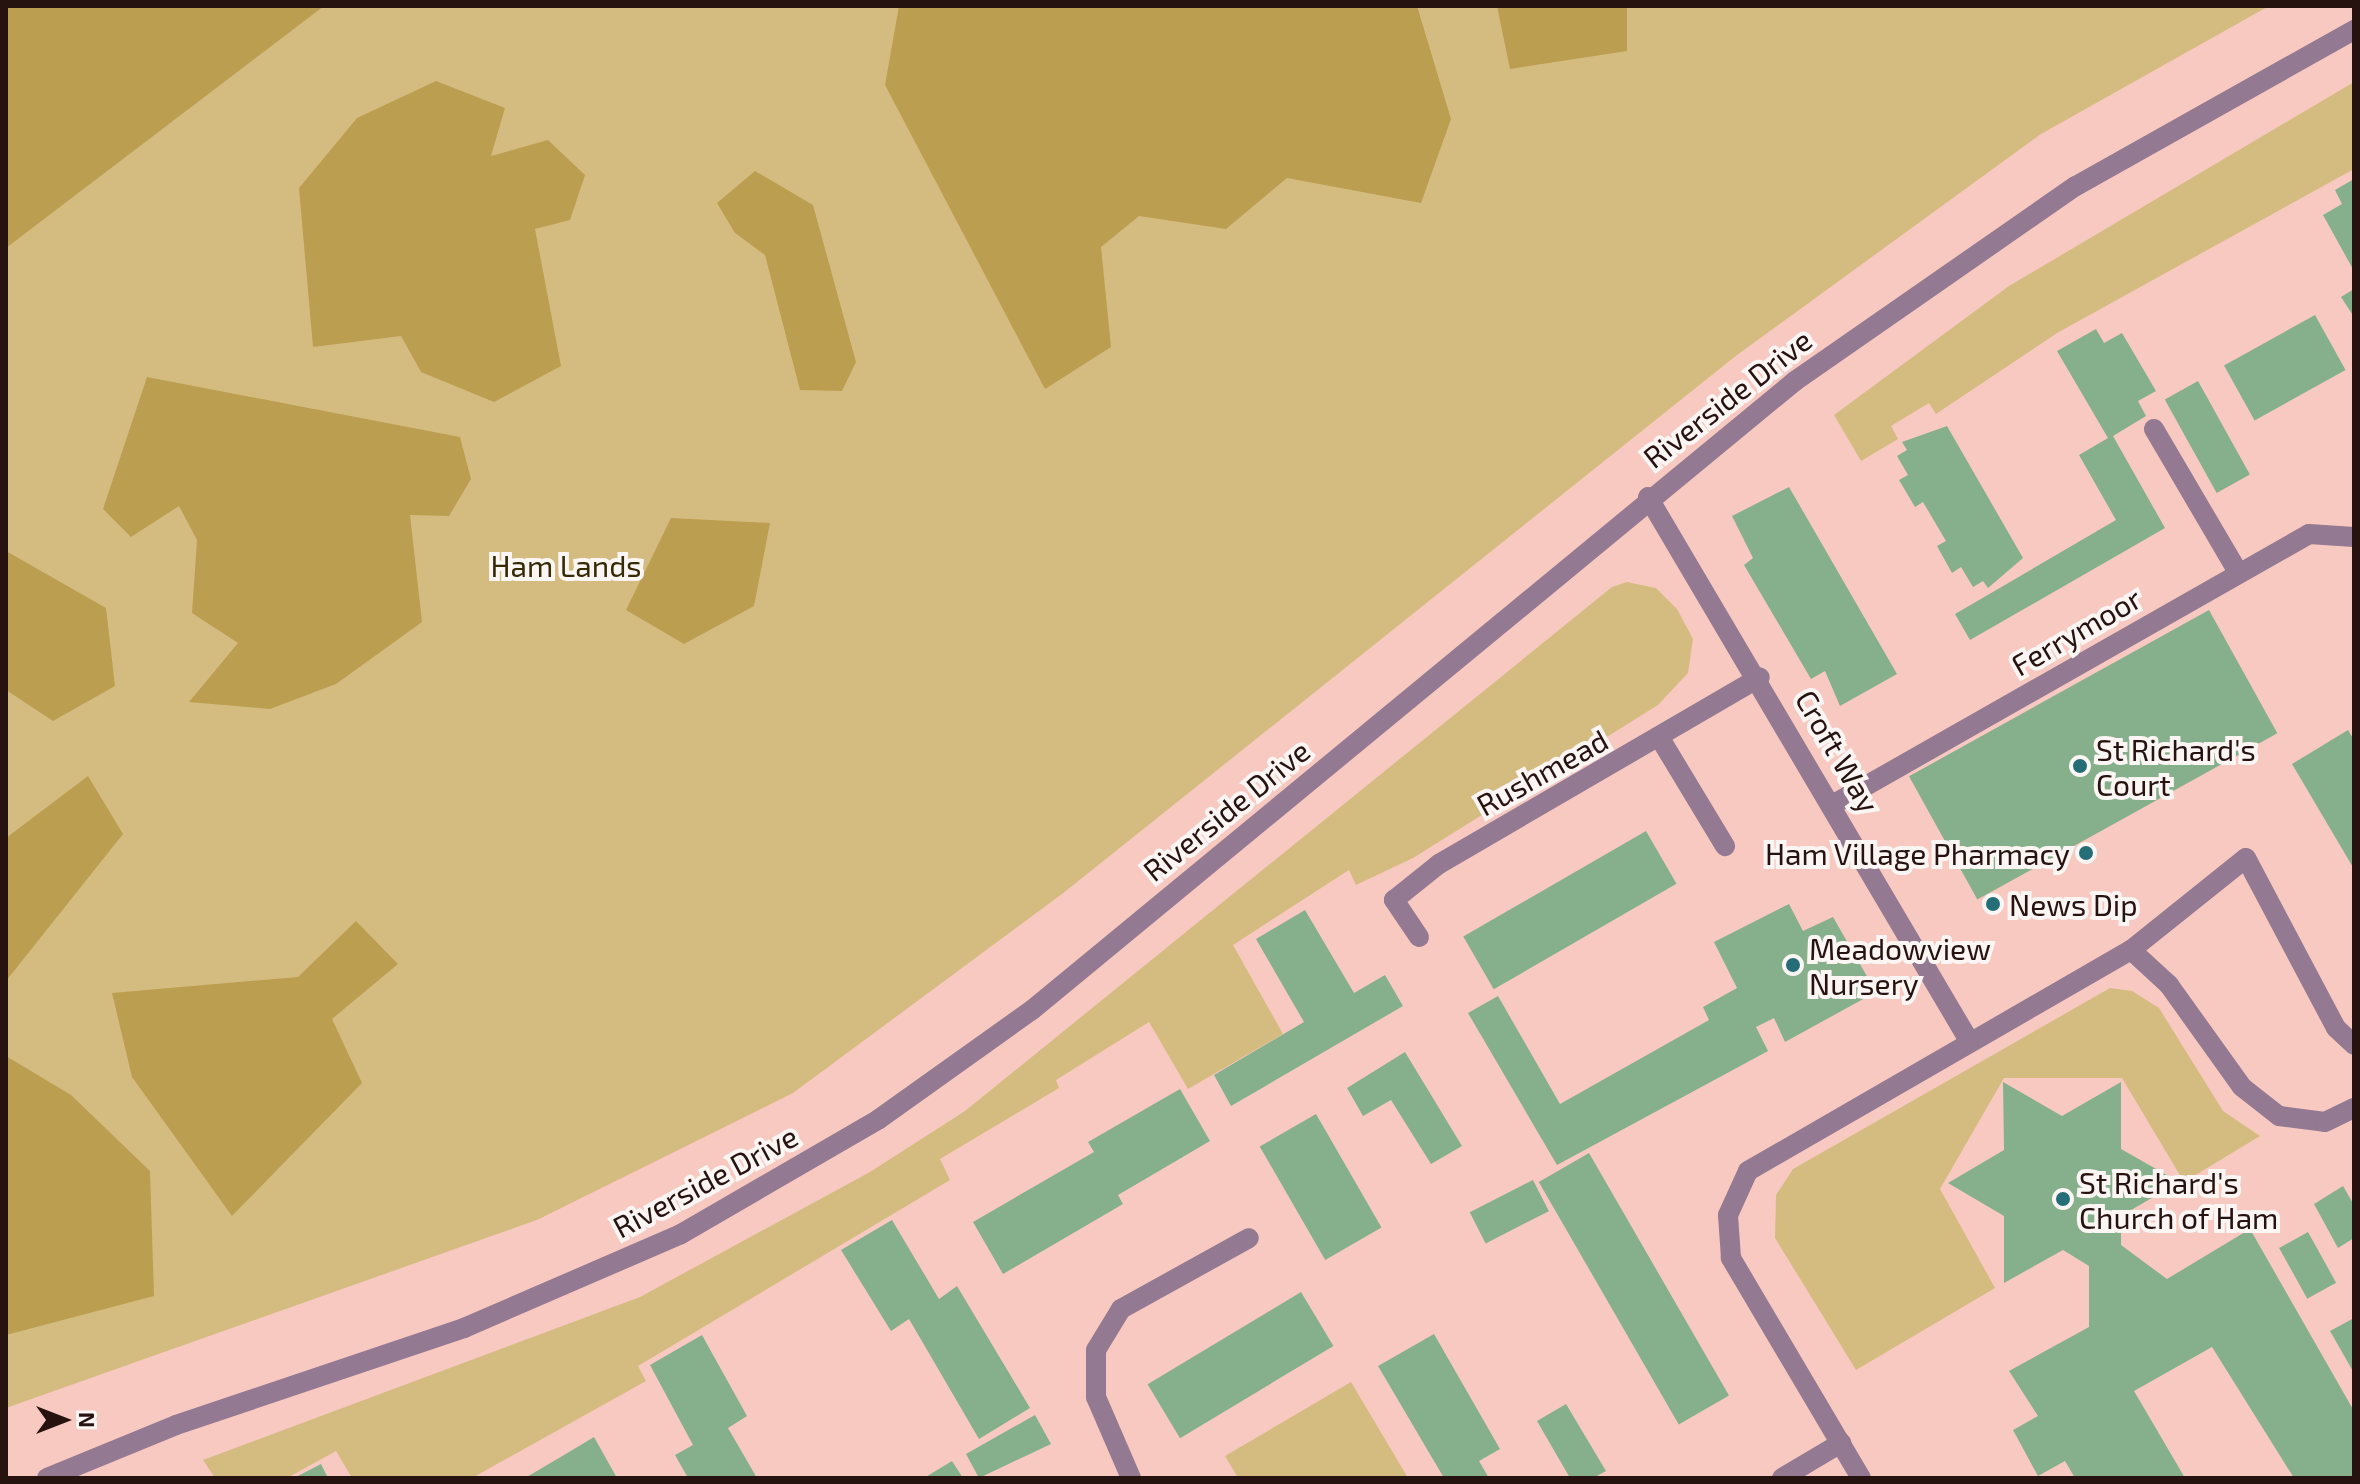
<!DOCTYPE html>
<style>
body{margin:0}
#map{position:relative;width:2360px;height:1484px;overflow:hidden;background:#f8c9c1;font-family:"Exo 2",sans-serif}
div>[style]{position:absolute}
[style*='--x']{left:calc(var(--x)*1px);top:calc(var(--y)*1px);width:calc(var(--w)*1px);rotate:calc(var(--a)*1deg)}
.green>*{inset:0;background:#d4bc81}
.forest>*{inset:0;background:#bc9e50}
.building>*{inset:0;background:#86b08c;transform-origin:0 0}
.minor>*{height:20px;margin:-10px;padding:0 10px;transform-origin:10px;border-radius:10px;background:#937991}
.dots>*{width:22px;height:22px;translate:-50% -50%;box-sizing:border-box;border:4px solid #fbf5f4;border-radius:50%}
span{translate:-50% -50%;white-space:nowrap;text-align:center;line-height:1.15;-webkit-text-stroke:8px #fbf5f4;paint-order:stroke}
.street-label{font-size:30px;color:#26120f}
.park-label{font-size:30px;color:#362a06}
.poi-label{font-size:30px;color:#26120f}
.left{translate:0 -50%;text-align:left}
.right{translate:-100% -50%;text-align:right}
.frame{position:absolute;inset:0;border:8px solid #26120f;pointer-events:none}
.north{position:absolute;left:24px;top:1380px;width:80px;height:80px;-webkit-text-stroke:6px #fbf5f4;paint-order:stroke;rotate:90deg;font-size:22px;font-weight:700;line-height:32px;text-align:center;color:#26120f}
.north::after{content:'';display:block;margin:auto;width:28px;height:36px;background:#26120f;clip-path:polygon(50% 0,100% 100%,50% 72%,0 100%)}
</style>
<div id="map">
<div class="green">
<i style="clip-path:polygon(6px 6px,2269px 6px,2041px 134px,1737px 355px,1062px 894px,793px 1093px,537px 1220px,6px 1408px)"></i>
<i style="clip-path:polygon(2354px 82px,2354px 169px,2057px 333px,1936px 414px,1929px 403px,1891px 426px,1898px 439px,1861px 461px,1834px 415px,2009px 286px)"></i>
<i style="clip-path:polygon(1627px 582px,1656px 588px,1677px 609px,1693px 639px,1688px 673px,1658px 705px,1413px 858px,1356px 885px,1349px 870px,1233px 945px,1283px 1034px,1188px 1089px,1149px 1022px,1056px 1080px,1059px 1088px,940px 1159px,950px 1180px,638px 1366px,646px 1381px,472px 1478px,352px 1478px,336px 1451px,287px 1478px,215px 1478px,203px 1460px,640px 1297px,870px 1172px,965px 1111px,1612px 587px)"></i>
<i style="clip-path:polygon(2110px 988px,2132px 991px,2159px 1008px,2223px 1111px,2260px 1136px,2184px 1182px,2122px 1078px,2004px 1078px,1940px 1189px,1995px 1288px,1856px 1370px,1775px 1238px,1776px 1195px,1793px 1169px)"></i>
<i style="clip-path:polygon(1351px 1382px,1408px 1478px,1238px 1478px,1225px 1456px)"></i>
</div>
<div class="forest">
<i style="clip-path:polygon(6px 6px,324px 6px,6px 248px)"></i>
<i style="clip-path:polygon(899px 6px,1417px 6px,1451px 119px,1421px 203px,1287px 178px,1226px 229px,1139px 216px,1101px 247px,1111px 347px,1045px 389px,885px 85px)"></i>
<i style="clip-path:polygon(1497px 6px,1627px 6px,1627px 51px,1510px 69px)"></i>
<i style="clip-path:polygon(436px 81px,505px 108px,491px 156px,548px 140px,585px 175px,570px 220px,535px 229px,561px 366px,494px 402px,421px 372px,401px 336px,313px 347px,299px 188px,357px 118px)"></i>
<i style="clip-path:polygon(755px 171px,813px 205px,856px 362px,842px 391px,800px 390px,765px 255px,735px 233px,717px 203px)"></i>
<i style="clip-path:polygon(147px 377px,460px 437px,471px 479px,449px 516px,410px 515px,422px 622px,336px 684px,270px 709px,189px 702px,238px 643px,192px 613px,197px 540px,179px 506px,131px 537px,103px 509px)"></i>
<i style="clip-path:polygon(671px 518px,770px 523px,754px 606px,684px 644px,626px 610px)"></i>
<i style="clip-path:polygon(6px 551px,106px 608px,115px 686px,53px 721px,6px 690px)"></i>
<i style="clip-path:polygon(88px 776px,123px 834px,6px 981px,6px 838px)"></i>
<i style="clip-path:polygon(356px 921px,398px 964px,332px 1019px,362px 1083px,232px 1216px,132px 1077px,112px 993px,298px 977px)"></i>
<i style="clip-path:polygon(6px 1056px,71px 1095px,150px 1171px,154px 1296px,6px 1335px)"></i>
</div>
<div class="building">
<i style="clip-path:polygon(2354px 179px,2354px 271px,2323px 215px,2342px 204px,2335px 190px)"></i>
<i style="clip-path:polygon(2354px 289px,2354px 317px,2341px 297px)"></i>
<i style="left:2315px;top:315px;width:63px;height:104px;rotate:61deg"></i>
<i style="clip-path:polygon(2096px 329px,2104px 343px,2122px 333px,2156px 391px,2138px 401px,2146px 416px,2113px 436px,2165px 528px,1970px 640px,1955px 614px,2116px 520px,2079px 455px,2108px 438px,2057px 351px)"></i>
<i style="left:2198px;top:381px;width:107px;height:38px;rotate:61deg"></i>
<i style="clip-path:polygon(1947px 426px,2023px 558px,1988px 588px,1983px 581px,1973px 587px,1961px 567px,1952px 573px,1937px 546px,1946px 541px,1923px 502px,1915px 507px,1899px 480px,1908px 475px,1897px 456px,1907px 450px,1902px 442px)"></i>
<i style="clip-path:polygon(1789px 487px,1897px 674px,1840px 706px,1825px 671px,1811px 679px,1744px 565px,1753px 558px,1732px 516px)"></i>
<i style="left:2209px;top:610px;width:141px;height:343px;rotate:61deg"></i>
<i style="clip-path:polygon(2348px 730px,2354px 740px,2354px 869px,2292px 764px)"></i>
<i style="left:1646px;top:831px;width:61px;height:211px;rotate:60deg"></i>
<i style="clip-path:polygon(1789px 904px,1803px 931px,1833px 917px,1876px 992px,1785px 1042px,1774px 1018px,1756px 1027px,1768px 1051px,1557px 1165px,1468px 1013px,1498px 996px,1560px 1104px,1709px 1020px,1703px 1007px,1737px 988px,1714px 942px)"></i>
<i style="clip-path:polygon(1305px 910px,1354px 993px,1385px 975px,1403px 1006px,1231px 1106px,1214px 1075px,1304px 1022px,1256px 939px)"></i>
<i style="clip-path:polygon(1405px 1052px,1462px 1146px,1431px 1164px,1391px 1100px,1363px 1116px,1347px 1088px)"></i>
<i style="clip-path:polygon(2003px 1082px,2062px 1116px,2121px 1082px,2121px 1149px,2179px 1182px,2121px 1216px,2121px 1245px,2167px 1279px,2250px 1229px,2354px 1411px,2354px 1478px,2294px 1478px,2212px 1347px,2134px 1391px,2185px 1478px,2075px 1478px,2065px 1461px,2038px 1476px,2013px 1430px,2038px 1416px,2009px 1371px,2089px 1327px,2089px 1266px,2063px 1250px,2004px 1283px,2004px 1216px,1948px 1183px,2004px 1150px)"></i>
<i style="clip-path:polygon(1180px 1089px,1210px 1141px,1118px 1195px,1123px 1204px,1003px 1274px,973px 1222px,1094px 1152px,1088px 1142px)"></i>
<i style="left:1316px;top:1114px;width:131px;height:65px;rotate:60deg"></i>
<i style="left:1589px;top:1153px;width:280px;height:58px;rotate:60deg"></i>
<i style="left:1533px;top:1180px;width:35px;height:71px;rotate:63deg"></i>
<i style="clip-path:polygon(2343px 1186px,2354px 1205px,2354px 1238px,2338px 1248px,2314px 1204px)"></i>
<i style="clip-path:polygon(892px 1220px,939px 1299px,957px 1286px,1030px 1408px,979px 1439px,909px 1319px,891px 1331px,841px 1250px)"></i>
<i style="left:2308px;top:1232px;width:58px;height:33px;rotate:61deg"></i>
<i style="left:1301px;top:1292px;width:63px;height:179px;rotate:59deg"></i>
<i style="clip-path:polygon(2354px 1318px,2354px 1373px,2330px 1331px)"></i>
<i style="clip-path:polygon(1434px 1334px,1500px 1449px,1479px 1461px,1489px 1478px,1444px 1478px,1378px 1366px)"></i>
<i style="clip-path:polygon(702px 1335px,747px 1416px,728px 1428px,757px 1478px,688px 1478px,675px 1455px,693px 1445px,650px 1365px)"></i>
<i style="clip-path:polygon(1566px 1404px,1606px 1471px,1593px 1478px,1570px 1478px,1537px 1421px)"></i>
<i style="clip-path:polygon(1035px 1415px,1051px 1444px,979px 1478px,966px 1454px)"></i>
<i style="clip-path:polygon(594px 1437px,617px 1478px,525px 1478px,564px 1455px)"></i>
<i style="clip-path:polygon(952px 1461px,963px 1478px,924px 1478px)"></i>
<i style="clip-path:polygon(321px 1464px,328px 1478px,294px 1478px)"></i>
</div>
<div class="minor">
<i style="--x:2154;--y:429;--w:166;--a:59.6"></i>
<i style="--x:1648;--y:497;--w:629;--a:59.44"></i>
<i style="--x:1661;--y:740;--w:124;--a:58.9"></i>
<i style="--x:1834;--y:804;--w:546;--a:-29.61"></i>
<i style="--x:2309;--y:534;--w:45;--a:3.8"></i>
<i style="--x:1419;--y:937;--w:45;--a:-124"></i>
<i style="--x:1394;--y:900;--w:58;--a:-38.7"></i>
<i style="--x:1439;--y:864;--w:371;--a:-30.2"></i>
<i style="--x:2131;--y:950;--w:147;--a:-38.7"></i>
<i style="--x:2246;--y:858;--w:192;--a:62.1"></i>
<i style="--x:2336;--y:1028;--w:25;--a:43"></i>
<i style="--x:47;--y:1478;--w:139;--a:-22.3"></i>
<i style="--x:176;--y:1425;--w:304;--a:-18.6"></i>
<i style="--x:464;--y:1328;--w:236;--a:-23.4"></i>
<i style="--x:681;--y:1234;--w:229;--a:-30.1"></i>
<i style="--x:879;--y:1119;--w:188;--a:-35.5"></i>
<i style="--x:1032;--y:1010;--w:989;--a:-39.5"></i>
<i style="--x:1795;--y:381;--w:342;--a:-34.8"></i>
<i style="--x:2076;--y:186;--w:319;--a:-29.3"></i>
<i style="--x:1131;--y:1478;--w:88;--a:-113.4"></i>
<i style="--x:1096;--y:1397;--w:47;--a:-90"></i>
<i style="--x:1096;--y:1350;--w:48;--a:-58.6"></i>
<i style="--x:1121;--y:1309;--w:146;--a:-29"></i>
<i style="--x:1782;--y:1478;--w:69;--a:-30.7"></i>
<i style="--x:1861;--y:1478;--w:256;--a:-120.6"></i>
<i style="--x:1731;--y:1258;--w:43;--a:-94"></i>
<i style="--x:1728;--y:1215;--w:48;--a:-65.6"></i>
<i style="--x:1748;--y:1171;--w:442;--a:-30"></i>
<i style="--x:2131;--y:950;--w:52;--a:42.6"></i>
<i style="--x:2169;--y:985;--w:125;--a:54.4"></i>
<i style="--x:2242;--y:1087;--w:47;--a:38.1"></i>
<i style="--x:2279;--y:1116;--w:46;--a:7.4"></i>
<i style="--x:2325;--y:1122;--w:32;--a:-26"></i>
</div>
<div class="dots">
<i style="left:2080px;top:766px;background:#256e78"></i>
<i style="left:2086px;top:853px;background:#256e78"></i>
<i style="left:1993px;top:904px;background:#256e78"></i>
<i style="left:1793px;top:965px;background:#256e78"></i>
<i style="left:2063px;top:1199px;background:#256e78"></i>
</div>
<div class="street-label">
<span style="left:1727px;top:398px;rotate:-38deg">Riverside Drive</span>
<span style="left:2076px;top:631px;rotate:-30deg">Ferrymoor</span>
<span style="left:1838px;top:751px;rotate:60deg">Croft Way</span>
<span style="left:1542px;top:772px;rotate:-29deg">Rushmead</span>
<span style="left:1226px;top:810px;rotate:-39deg">Riverside Drive</span>
<span style="left:705px;top:1181px;rotate:-28deg">Riverside Drive</span>
</div>
<div class="park-label">
<span style="left:566px;top:565px">Ham Lands</span>
</div>
<div class="poi-label">
<span class="left" style="left:2096px;top:766px">St Richard's<br>Court</span>
<span class="right" style="left:2070px;top:853px">Ham Village Pharmacy</span>
<span class="left" style="left:2009px;top:904px">News Dip</span>
<span class="left" style="left:1809px;top:965px">Meadowview<br>Nursery</span>
<span class="left" style="left:2079px;top:1199px">St Richard's<br>Church of Ham</span>
</div>
<div class="frame"></div>
<div class="north">N</div>
</div>
